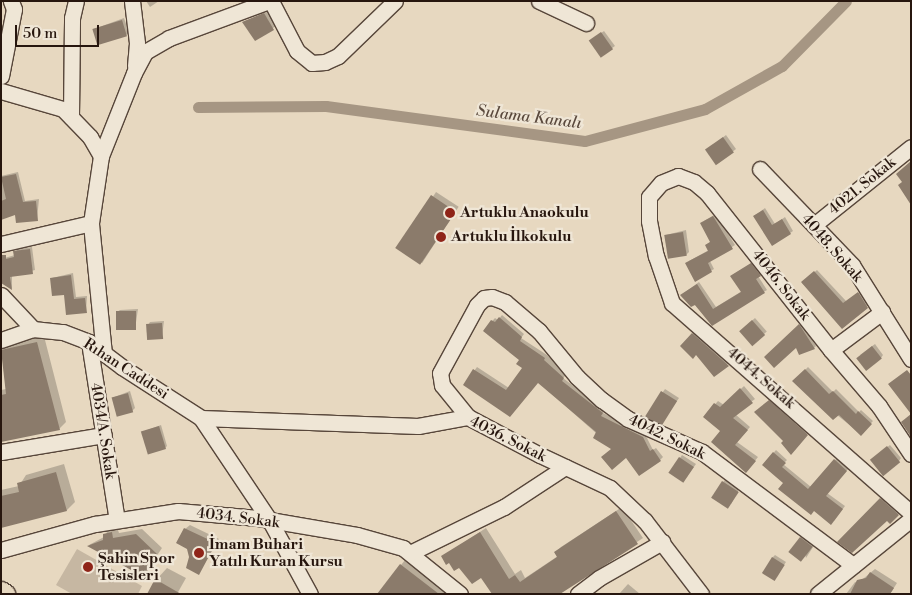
<!DOCTYPE html>
<meta charset="utf-8">
<style>
body{margin:0}
#map{position:relative;width:912px;height:595px;overflow:hidden;background:#e7d8c0;font-family:"Libre Bodoni",serif}
div>[style]{position:absolute}
[style*='--x']{left:calc(var(--x)*1px);top:calc(var(--y)*1px);width:calc(var(--w)*1px);rotate:calc(var(--a)*1deg)}
.green>*{inset:0;background:#c6b7a2}
.shadow>*{inset:0;background:#0003;transform-origin:0 0}
.canal>*{height:11px;margin:-5.5px;padding:0 5.5px;transform-origin:5.5px;border-radius:5.5px;background:#a69683}
.building>*{inset:0;background:#8b7b6b;transform-origin:0 0}
.roads{filter:drop-shadow(1px 0 #57463a) drop-shadow(-1px 0 #57463a) drop-shadow(0 1px #57463a) drop-shadow(0 -1px #57463a)}
.minor>*{height:15px;margin:-7.5px;padding:0 7.5px;transform-origin:7.5px;border-radius:7.5px;background:#efe6d6}
.highway>*{height:21px;margin:-10.5px;padding:0 10.5px;transform-origin:10.5px;border-radius:10.5px;background:#e7d8c0}
.dots>*{width:14px;height:14px;translate:-50% -50%;box-sizing:border-box;border:2px solid #efe6d6;border-radius:50%}
span{translate:-50% -50%;white-space:nowrap;text-align:center;line-height:1.15;-webkit-text-stroke:4.5px #efe6d6;paint-order:stroke}
.street-label{font-size:15px;color:#27160e}
.poi-label{font-size:15px;color:#27160e;font-weight:700}
.left{translate:0 -50%;text-align:left}
.water-label{font-size:16px;color:#5a493d;font-style:italic}
.frame{position:absolute;inset:0;border:2px solid #27160e;pointer-events:none}
.scale{position:absolute;left:15px;top:25px;width:84px;height:22px;box-sizing:border-box;border:2px solid #27160e;border-top:0;padding-left:6px;font-size:15px;line-height:18px;white-space:nowrap;color:#27160e;-webkit-text-stroke:4px #efe6d6;paint-order:stroke}
</style>
<div id="map">
<div class="green">
<i style="clip-path:polygon(77px 549px,142px 586px,138px 594px,72px 594px,56px 585px)"></i>
</div>
<div class="shadow">
<i style="clip-path:polygon(146px 1px,159px 1px,150px 7px)"></i>
<i style="clip-path:polygon(267px 12px,276px 26px,256px 39px,244px 22px)"></i>
<i style="clip-path:polygon(124px 18px,129px 33px,126px 35px,94px 29px)"></i>
<i style="clip-path:polygon(604px 31px,615px 46px,601px 56px,593px 39px)"></i>
<i style="clip-path:polygon(726px 135px,736px 149px,717px 164px,709px 148px)"></i>
<i style="clip-path:polygon(18px 172px,25px 201px,39px 199px,37px 220px,16px 214px,1px 219px,1px 176px)"></i>
<i style="left:436px;top:192px;width:27px;height:67px;rotate:33deg"></i>
<i style="clip-path:polygon(765px 208px,775px 224px,785px 217px,793px 231px,773px 245px,754px 216px)"></i>
<i style="clip-path:polygon(716px 214px,735px 245px,710px 261px,714px 269px,695px 280px,689px 261px,709px 250px,706px 245px,712px 241px,704px 221px)"></i>
<i style="clip-path:polygon(686px 230px,689px 252px,686px 255px,666px 235px)"></i>
<i style="clip-path:polygon(32px 247px,35px 270px,12px 276px,12px 289px,1px 282px,1px 259px,15px 255px,17px 249px)"></i>
<i style="clip-path:polygon(754px 262px,762px 273px,758px 276px,767px 290px,712px 324px,684px 293px,699px 282px,716px 307px,742px 291px,734px 274px)"></i>
<i style="clip-path:polygon(817px 270px,847px 302px,861px 291px,869px 304px,842px 327px,802px 283px)"></i>
<i style="clip-path:polygon(73px 273px,76px 297px,87px 296px,86px 312px,52px 278px)"></i>
<i style="clip-path:polygon(138px 309px,135px 329px,117px 312px,120px 310px)"></i>
<i style="clip-path:polygon(502px 315px,524px 334px,521px 338px,547px 355px,566px 375px,563px 378px,605px 410px,603px 413px,645px 434px,653px 450px,656px 448px,663px 457px,660px 460px,626px 456px,613px 448px,538px 382px,512px 413px,464px 385px,477px 367px,509px 388px,523px 368px,521px 360px,484px 330px,495px 318px,498px 320px)"></i>
<i style="left:755px;top:318px;width:18px;height:19px;rotate:49deg"></i>
<i style="clip-path:polygon(164px 321px,162px 337px,148px 325px,150px 322px)"></i>
<i style="clip-path:polygon(802px 323px,816px 346px,814px 348px,797px 346px,765px 357px)"></i>
<i style="clip-path:polygon(695px 332px,730px 362px,714px 376px,696px 353px,681px 346px)"></i>
<i style="clip-path:polygon(44px 336px,66px 422px,59px 429px,1px 441px,1px 390px,6px 389px,1px 347px)"></i>
<i style="clip-path:polygon(875px 344px,883px 355px,881px 358px,860px 355px)"></i>
<i style="clip-path:polygon(808px 367px,833px 392px,836px 389px,859px 412px,861px 410px,873px 421px,861px 434px,794px 381px)"></i>
<i style="clip-path:polygon(744px 386px,755px 399px,735px 414px,750px 427px,737px 442px,758px 457px,746px 472px,712px 442px,722px 431px,704px 417px,718px 401px,724px 405px)"></i>
<i style="clip-path:polygon(665px 389px,679px 398px,664px 420px,646px 416px)"></i>
<i style="clip-path:polygon(130px 391px,135px 408px,132px 411px,112px 398px)"></i>
<i style="clip-path:polygon(772px 399px,809px 432px,791px 453px,785px 441px,756px 412px)"></i>
<i style="clip-path:polygon(161px 425px,167px 446px,165px 448px,142px 432px)"></i>
<i style="clip-path:polygon(890px 445px,901px 458px,899px 461px,874px 458px)"></i>
<i style="clip-path:polygon(776px 450px,787px 460px,783px 464px,811px 487px,837px 458px,849px 468px,827px 493px,845px 506px,834px 521px,763px 465px)"></i>
<i style="clip-path:polygon(682px 455px,696px 464px,683px 482px,680px 458px)"></i>
<i style="clip-path:polygon(64px 464px,75px 502px,67px 510px,1px 527px,1px 490px,19px 486px,26px 475px)"></i>
<i style="clip-path:polygon(725px 480px,739px 489px,731px 504px,723px 482px)"></i>
<i style="clip-path:polygon(883px 497px,900px 512px,890px 522px,887px 519px,839px 541px)"></i>
<i style="clip-path:polygon(622px 507px,643px 538px,559px 594px,482px 577px,443px 556px,486px 528px,515px 574px,521px 570px,525px 578px,558px 556px,556px 552px,561px 547px)"></i>
<i style="clip-path:polygon(190px 525px,219px 539px,199px 573px,191px 557px,185px 529px)"></i>
<i style="clip-path:polygon(117px 527px,119px 533px,142px 529px,162px 548px,144px 575px,89px 545px,104px 537px,109px 529px)"></i>
<i style="clip-path:polygon(803px 536px,815px 544px,806px 558px,801px 538px)"></i>
<i style="clip-path:polygon(775px 555px,786px 562px,776px 577px,772px 558px)"></i>
<i style="clip-path:polygon(405px 560px,448px 594px,378px 594px)"></i>
<i style="clip-path:polygon(167px 568px,186px 578px,177px 594px,156px 580px)"></i>
<i style="clip-path:polygon(875px 569px,897px 583px,890px 594px,846px 594px,855px 582px,858px 583px)"></i>
<i style="clip-path:polygon(628px 584px,640px 594px,619px 594px)"></i>
</div>
<div class="canal">
<i style="--x:198;--y:107;--w:128;--a:-0.4"></i>
<i style="--x:326;--y:106;--w:261;--a:7.7"></i>
<i style="--x:585;--y:141;--w:124;--a:-14.9"></i>
<i style="--x:705;--y:109;--w:88;--a:-29.2"></i>
<i style="--x:782;--y:66;--w:91;--a:-45.4"></i>
</div>
<div class="building">
<i style="clip-path:polygon(264px 13px,274px 30px,255px 41px,242px 22px)"></i>
<i style="left:122px;top:20px;width:17px;height:31px;rotate:73deg"></i>
<i style="left:601px;top:32px;width:21px;height:15px;rotate:55deg"></i>
<i style="left:723px;top:137px;width:19px;height:22px;rotate:55deg"></i>
<i style="clip-path:polygon(911px 161px,911px 205px,898px 185px,902px 182px,896px 174px)"></i>
<i style="clip-path:polygon(16px 174px,23px 202px,36px 201px,38px 221px,16px 223px,15px 215px,1px 220px,1px 201px,6px 199px,1px 177px)"></i>
<i style="left:431px;top:195px;width:30px;height:64px;rotate:34deg"></i>
<i style="clip-path:polygon(763px 210px,772px 225px,782px 219px,791px 234px,772px 246px,753px 216px)"></i>
<i style="clip-path:polygon(713px 216px,733px 249px,708px 263px,712px 272px,695px 282px,685px 263px,708px 251px,705px 245px,710px 242px,700px 223px)"></i>
<i style="left:683px;top:232px;width:24px;height:19px;rotate:81deg"></i>
<i style="clip-path:polygon(30px 249px,33px 274px,10px 277px,12px 290px,1px 283px,1px 255px,6px 255px,6px 259px,14px 257px,13px 251px)"></i>
<i style="clip-path:polygon(751px 263px,761px 276px,756px 279px,765px 293px,712px 326px,695px 305px,691px 307px,680px 295px,697px 284px,713px 309px,741px 292px,730px 276px)"></i>
<i style="clip-path:polygon(814px 271px,843px 303px,858px 292px,868px 308px,842px 329px,801px 282px)"></i>
<i style="clip-path:polygon(71px 275px,74px 299px,85px 298px,87px 313px,66px 315px,64px 295px,52px 296px,50px 278px)"></i>
<i style="left:136px;top:311px;width:19px;height:20px;rotate:90deg"></i>
<i style="clip-path:polygon(499px 317px,522px 337px,520px 341px,545px 358px,544px 360px,564px 378px,562px 381px,603px 413px,601px 416px,643px 437px,650px 451px,653px 449px,661px 461px,639px 476px,626px 458px,612px 470px,601px 457px,611px 449px,593px 438px,596px 432px,538px 383px,510px 417px,463px 385px,473px 369px,506px 390px,522px 368px,516px 364px,519px 360px,483px 331px,491px 320px,495px 322px)"></i>
<i style="left:752px;top:320px;width:20px;height:17px;rotate:49deg"></i>
<i style="left:162px;top:323px;width:16px;height:16px;rotate:86deg"></i>
<i style="clip-path:polygon(799px 324px,815px 349px,799px 355px,796px 348px,774px 368px,764px 357px)"></i>
<i style="clip-path:polygon(692px 333px,729px 366px,714px 377px,696px 355px,693px 359px,680px 346px)"></i>
<i style="clip-path:polygon(37px 342px,60px 430px,1px 442px,1px 395px,6px 394px,1px 350px)"></i>
<i style="left:872px;top:346px;width:16px;height:20px;rotate:52deg"></i>
<i style="clip-path:polygon(805px 369px,829px 394px,833px 391px,856px 414px,858px 411px,872px 424px,861px 436px,839px 415px,833px 420px,792px 381px)"></i>
<i style="clip-path:polygon(907px 370px,911px 375px,911px 437px,901px 422px,911px 414px,888px 384px)"></i>
<i style="clip-path:polygon(740px 388px,753px 403px,733px 418px,748px 430px,735px 445px,756px 461px,746px 473px,711px 442px,720px 431px,703px 417px,714px 403px,720px 407px)"></i>
<i style="left:661px;top:391px;width:19px;height:30px;rotate:32deg"></i>
<i style="left:128px;top:393px;width:20px;height:17px;rotate:75deg"></i>
<i style="clip-path:polygon(769px 400px,808px 435px,791px 455px,781px 443px,783px 441px,754px 412px)"></i>
<i style="left:159px;top:426px;width:24px;height:19px;rotate:73deg"></i>
<i style="left:887px;top:446px;width:21px;height:22px;rotate:51deg"></i>
<i style="clip-path:polygon(773px 452px,786px 463px,782px 467px,808px 489px,834px 459px,847px 471px,826px 496px,843px 509px,831px 525px,814px 511px,811px 515px,778px 489px,783px 483px,762px 465px)"></i>
<i style="left:679px;top:457px;width:18px;height:19px;rotate:34deg"></i>
<i style="clip-path:polygon(56px 472px,67px 511px,1px 528px,1px 496px,19px 492px,17px 483px)"></i>
<i style="left:722px;top:481px;width:20px;height:20px;rotate:33deg"></i>
<i style="clip-path:polygon(880px 498px,899px 515px,890px 524px,887px 521px,852px 553px,837px 542px)"></i>
<i style="clip-path:polygon(616px 511px,638px 544px,560px 594px,492px 594px,481px 578px,472px 584px,459px 568px,454px 571px,449px 563px,446px 565px,441px 556px,480px 532px,509px 579px,515px 575px,520px 582px,557px 557px,554px 552px)"></i>
<i style="clip-path:polygon(184px 528px,216px 543px,199px 575px,186px 568px,189px 557px,187px 549px,176px 543px)"></i>
<i style="clip-path:polygon(112px 532px,113px 538px,136px 534px,157px 554px,144px 577px,87px 546px,103px 540px,103px 534px)"></i>
<i style="left:800px;top:537px;width:16px;height:19px;rotate:38deg"></i>
<i style="left:772px;top:557px;width:15px;height:19px;rotate:32deg"></i>
<i style="clip-path:polygon(400px 564px,439px 594px,377px 594px)"></i>
<i style="clip-path:polygon(870px 572px,894px 588px,890px 594px,850px 594px,857px 580px,866px 578px)"></i>
<i style="clip-path:polygon(155px 579px,181px 594px,147px 594px)"></i>
</div>
<div class="roads">
<div class="minor">
<i style="--x:132;--y:1;--w:42;--a:83.2"></i>
<i style="--x:137;--y:43;--w:23;--a:95"></i>
<i style="--x:271;--y:1;--w:56;--a:62.5"></i>
<i style="--x:297;--y:51;--w:19;--a:39"></i>
<i style="--x:312;--y:63;--w:13;--a:-4"></i>
<i style="--x:325;--y:62;--w:14;--a:-25"></i>
<i style="--x:338;--y:56;--w:79;--a:-44"></i>
<i style="--x:539;--y:1;--w:52;--a:25.1"></i>
<i style="--x:1;--y:76;--w:68;--a:-79"></i>
<i style="--x:14;--y:9;--w:9;--a:-111"></i>
<i style="--x:1;--y:91;--w:65;--a:16.2"></i>
<i style="--x:63;--y:109;--w:39;--a:46"></i>
<i style="--x:90;--y:137;--w:22;--a:60"></i>
<i style="--x:71;--y:117;--w:99;--a:-89.4"></i>
<i style="--x:72;--y:18;--w:17;--a:-77"></i>
<i style="--x:760;--y:169;--w:133;--a:46.2"></i>
<i style="--x:852;--y:265;--w:111;--a:57.9"></i>
<i style="--x:814;--y:225;--w:124;--a:-38.8"></i>
<i style="--x:1;--y:244;--w:92;--a:-13.1"></i>
<i style="--x:1;--y:295;--w:47;--a:46.7"></i>
<i style="--x:33;--y:329;--w:30;--a:6"></i>
<i style="--x:63;--y:332;--w:28;--a:21"></i>
<i style="--x:89;--y:342;--w:41;--a:37.1"></i>
<i style="--x:122;--y:367;--w:94;--a:32.8"></i>
<i style="--x:201;--y:418;--w:124;--a:56.2"></i>
<i style="--x:270;--y:521;--w:83;--a:61.3"></i>
<i style="--x:1;--y:340;--w:34;--a:-19"></i>
<i style="--x:89;--y:342;--w:180;--a:81.1"></i>
<i style="--x:831;--y:350;--w:64;--a:-36.7"></i>
<i style="--x:104;--y:354;--w:132;--a:-95.7"></i>
<i style="--x:91;--y:223;--w:68;--a:-81.5"></i>
<i style="--x:101;--y:156;--w:89;--a:-68.3"></i>
<i style="--x:134;--y:73;--w:24;--a:-62"></i>
<i style="--x:145;--y:52;--w:28;--a:-30"></i>
<i style="--x:169;--y:38;--w:107;--a:-20.3"></i>
<i style="--x:468;--y:417;--w:41;--a:-129.1"></i>
<i style="--x:442;--y:385;--w:12;--a:-99"></i>
<i style="--x:440;--y:373;--w:77;--a:-61.4"></i>
<i style="--x:477;--y:305;--w:10;--a:-45"></i>
<i style="--x:484;--y:298;--w:8;--a:-7"></i>
<i style="--x:492;--y:297;--w:14;--a:21"></i>
<i style="--x:505;--y:302;--w:45;--a:40.5"></i>
<i style="--x:539;--y:331;--w:60;--a:50.4"></i>
<i style="--x:577;--y:377;--w:34;--a:43"></i>
<i style="--x:602;--y:400;--w:32;--a:36"></i>
<i style="--x:628;--y:419;--w:81;--a:24"></i>
<i style="--x:702;--y:452;--w:189;--a:36.8"></i>
<i style="--x:201;--y:418;--w:217;--a:2.1"></i>
<i style="--x:418;--y:426;--w:51;--a:-10.2"></i>
<i style="--x:468;--y:417;--w:81;--a:27.8"></i>
<i style="--x:540;--y:455;--w:77;--a:25.2"></i>
<i style="--x:610;--y:488;--w:48;--a:43.3"></i>
<i style="--x:645;--y:521;--w:92;--a:52.5"></i>
<i style="--x:1;--y:452;--w:104;--a:-9.4"></i>
<i style="--x:911;--y:454;--w:58;--a:-123.7"></i>
<i style="--x:879;--y:406;--w:74;--a:-130.6"></i>
<i style="--x:831;--y:350;--w:200;--a:-128.3"></i>
<i style="--x:707;--y:193;--w:17;--a:-140"></i>
<i style="--x:694;--y:182;--w:17;--a:-159"></i>
<i style="--x:678;--y:176;--w:18;--a:158"></i>
<i style="--x:661;--y:183;--w:18;--a:131"></i>
<i style="--x:649;--y:197;--w:24;--a:90"></i>
<i style="--x:649;--y:221;--w:36;--a:79"></i>
<i style="--x:656;--y:256;--w:50;--a:71.2"></i>
<i style="--x:672;--y:303;--w:318;--a:41.3"></i>
<i style="--x:1;--y:550;--w:98;--a:-15.5"></i>
<i style="--x:95;--y:524;--w:84;--a:-8.9"></i>
<i style="--x:178;--y:511;--w:80;--a:5"></i>
<i style="--x:258;--y:518;--w:100;--a:9.7"></i>
<i style="--x:357;--y:535;--w:48;--a:15.8"></i>
<i style="--x:403;--y:548;--w:73;--a:38.9"></i>
<i style="--x:410;--y:553;--w:105;--a:-26.1"></i>
<i style="--x:504;--y:507;--w:73;--a:-33.3"></i>
<i style="--x:578;--y:594;--w:26;--a:-37"></i>
<i style="--x:599;--y:578;--w:73;--a:-29.7"></i>
<i style="--x:818;--y:594;--w:119;--a:-38.9"></i>
</div>
<div class="highway">
<i style="--x:1;--y:592;--w:4;--a:34"></i>
</div>
</div>
<div class="dots">
<i style="left:450px;top:213px;background:#8f2418"></i>
<i style="left:441px;top:237px;background:#8f2418"></i>
<i style="left:199px;top:553px;background:#8f2418"></i>
<i style="left:88px;top:567px;background:#8f2418"></i>
</div>
<div class="street-label">
<span style="left:862px;top:186px;rotate:-39deg">4021. Sokak</span>
<span style="left:832px;top:248px;rotate:49deg">4048. Sokak</span>
<span style="left:781px;top:285px;rotate:52deg">4046. Sokak</span>
<span style="left:126px;top:369px;rotate:33deg">Rıhan Caddesi</span>
<span style="left:761px;top:378px;rotate:41deg">4044. Sokak</span>
<span style="left:103px;top:431px;rotate:81deg">4034/A. Sokak</span>
<span style="left:667px;top:437px;rotate:26deg">4042. Sokak</span>
<span style="left:508px;top:439px;rotate:27deg">4036. Sokak</span>
<span style="left:238px;top:518px;rotate:7deg">4034. Sokak</span>
</div>
<div class="poi-label">
<span class="left" style="left:460px;top:213px">Artuklu Anaokulu</span>
<span class="left" style="left:451px;top:237px">Artuklu İlkokulu</span>
<span class="left" style="left:209px;top:553px">İmam Buhari<br>Yatılı Kuran Kursu</span>
<span class="left" style="left:98px;top:567px">Şahin Spor<br>Tesisleri</span>
</div>
<div class="water-label">
<span style="left:529px;top:117px;rotate:7deg">Sulama Kanalı</span>
</div>
<div class="frame"></div>
<div class="scale">50 m</div>
</div>
